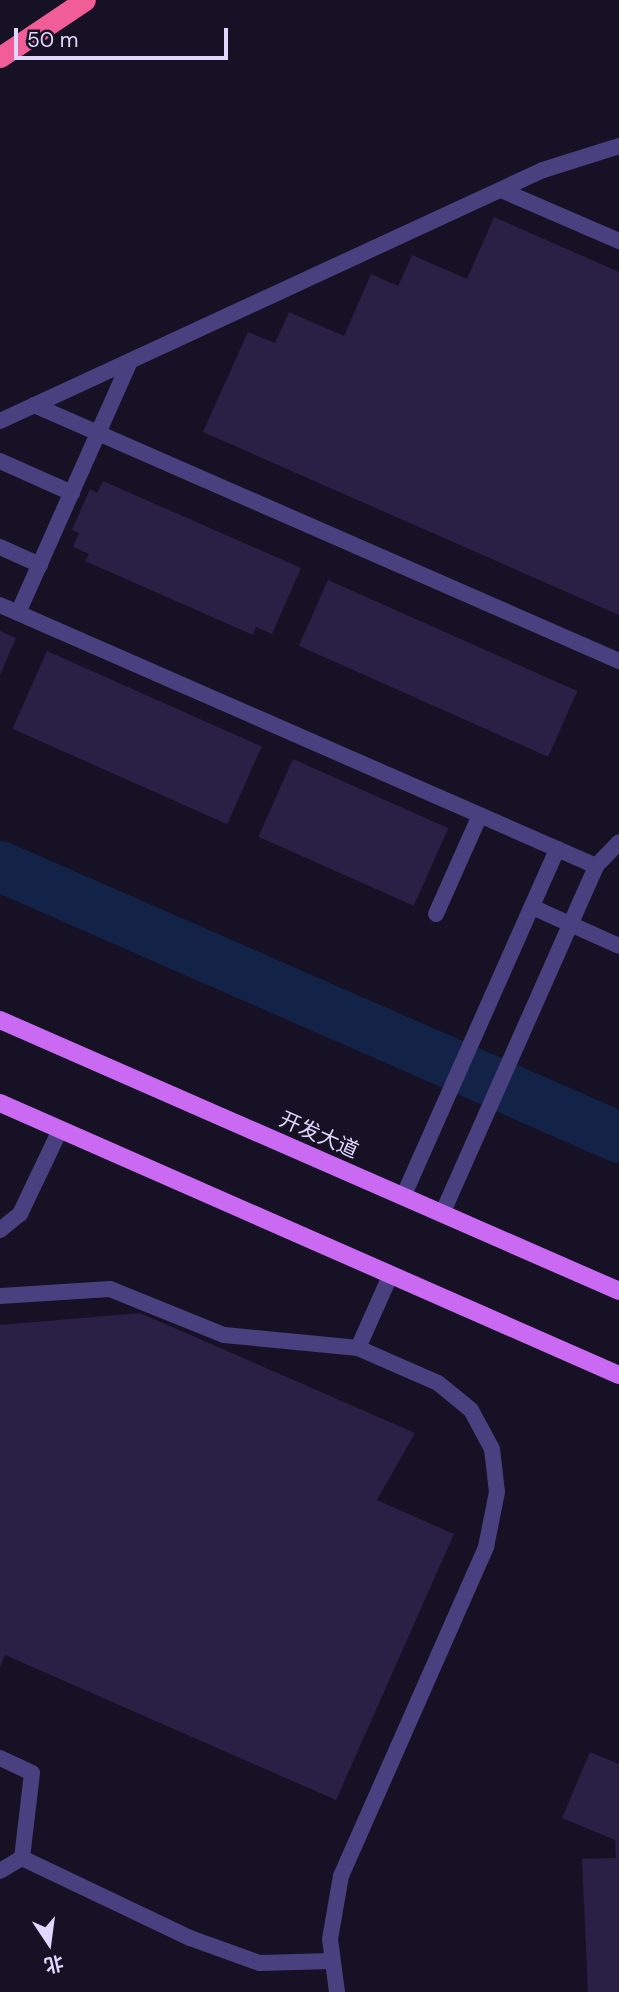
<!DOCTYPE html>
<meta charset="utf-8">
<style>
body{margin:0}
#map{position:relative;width:619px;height:1992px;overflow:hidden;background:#161125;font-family:"DM Sans","Noto Sans SC",sans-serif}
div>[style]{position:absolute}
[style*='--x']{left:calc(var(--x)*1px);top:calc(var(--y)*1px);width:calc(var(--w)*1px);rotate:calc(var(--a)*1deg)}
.river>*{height:51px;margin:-25.5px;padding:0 25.5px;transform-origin:25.5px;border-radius:25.5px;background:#132247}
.building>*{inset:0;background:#2a1f44;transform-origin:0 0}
.lane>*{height:16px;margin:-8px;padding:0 8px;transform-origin:8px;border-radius:8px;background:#48407f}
.primary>*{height:18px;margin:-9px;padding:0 9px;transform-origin:9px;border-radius:9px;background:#ca69f2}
.highway>*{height:21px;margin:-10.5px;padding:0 10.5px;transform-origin:10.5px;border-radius:10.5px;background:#f15e97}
span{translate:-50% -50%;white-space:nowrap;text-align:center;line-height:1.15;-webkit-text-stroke:5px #161125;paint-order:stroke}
.street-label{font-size:21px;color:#dfd8fc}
.north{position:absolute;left:14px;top:1908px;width:70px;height:70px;-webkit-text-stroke:5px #161125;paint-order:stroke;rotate:167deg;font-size:19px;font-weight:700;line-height:28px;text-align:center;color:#dfd8fc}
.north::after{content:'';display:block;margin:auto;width:24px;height:32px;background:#dfd8fc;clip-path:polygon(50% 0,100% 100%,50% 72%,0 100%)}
.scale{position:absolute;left:14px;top:28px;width:214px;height:32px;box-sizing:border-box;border:4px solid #dfd8fc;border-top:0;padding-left:9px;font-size:21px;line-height:24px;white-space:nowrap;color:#dfd8fc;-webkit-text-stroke:5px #161125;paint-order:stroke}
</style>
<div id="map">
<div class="river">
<i style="--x:0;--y:866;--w:676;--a:23.64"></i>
</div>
<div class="building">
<i style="clip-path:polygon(494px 217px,619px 272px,619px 615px,203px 432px,248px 332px,275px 343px,289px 312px,344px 336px,371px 274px,398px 286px,412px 255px,467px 279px)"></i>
<i style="clip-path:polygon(103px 481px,301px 568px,272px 634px,256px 627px,253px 635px,85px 561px,89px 554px,73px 547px,79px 533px,72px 530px,90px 489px,97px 493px)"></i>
<i style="left:328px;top:580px;width:273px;height:72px;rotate:24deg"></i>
<i style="clip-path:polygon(0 631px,16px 638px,0 675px)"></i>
<i style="left:47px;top:651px;width:235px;height:85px;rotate:24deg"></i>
<i style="left:293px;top:759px;width:170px;height:85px;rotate:24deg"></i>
<i style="clip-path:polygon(140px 1313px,415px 1433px,377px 1500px,454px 1534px,336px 1800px,5px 1655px,0 1667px,0 1325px)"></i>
<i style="clip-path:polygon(590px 1752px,619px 1764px,619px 1992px,588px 1992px,582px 1859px,616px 1858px,615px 1840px,562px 1818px)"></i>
</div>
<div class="lane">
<i style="--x:501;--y:190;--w:129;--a:23.4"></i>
<i style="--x:34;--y:405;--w:639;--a:23.63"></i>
<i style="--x:0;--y:421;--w:598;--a:-24.81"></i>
<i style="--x:543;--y:170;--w:80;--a:-17.5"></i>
<i style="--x:0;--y:461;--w:79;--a:24"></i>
<i style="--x:0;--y:547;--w:44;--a:24.2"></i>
<i style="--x:0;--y:605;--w:651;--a:23.65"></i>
<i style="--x:596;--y:866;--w:33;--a:-46"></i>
<i style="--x:18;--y:613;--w:276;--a:-66"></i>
<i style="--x:532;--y:907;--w:95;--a:24.1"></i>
<i style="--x:436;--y:914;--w:108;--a:-66"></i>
<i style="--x:403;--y:1197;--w:381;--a:-66.1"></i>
<i style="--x:442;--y:1214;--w:381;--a:-66.1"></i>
<i style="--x:0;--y:1230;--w:26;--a:-39"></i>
<i style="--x:20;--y:1214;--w:93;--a:-64.5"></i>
<i style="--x:0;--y:1296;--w:110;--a:-3.6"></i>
<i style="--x:110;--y:1289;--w:123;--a:22"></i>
<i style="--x:224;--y:1335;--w:135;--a:5.5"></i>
<i style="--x:0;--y:1758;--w:35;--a:25"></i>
<i style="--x:32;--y:1773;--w:86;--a:96.7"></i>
<i style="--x:0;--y:1871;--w:26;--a:-31"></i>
<i style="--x:22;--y:1858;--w:186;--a:25.5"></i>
<i style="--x:190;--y:1938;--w:74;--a:19.7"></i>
<i style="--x:260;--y:1963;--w:71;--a:-1.6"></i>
<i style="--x:337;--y:1992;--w:53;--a:-97.5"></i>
<i style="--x:330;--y:1939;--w:64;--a:-80.1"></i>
<i style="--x:341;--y:1876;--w:360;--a:-66.2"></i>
<i style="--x:486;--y:1547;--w:56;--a:-78.7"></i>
<i style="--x:497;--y:1492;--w:43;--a:-96.6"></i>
<i style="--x:492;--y:1449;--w:44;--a:-118.3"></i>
<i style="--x:471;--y:1410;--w:43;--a:-140.7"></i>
<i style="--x:438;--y:1383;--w:87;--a:-156.4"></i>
<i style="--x:358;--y:1348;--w:81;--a:-66"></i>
</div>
<div class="primary">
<i style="--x:0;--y:1020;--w:676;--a:23.64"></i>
<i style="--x:0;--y:1103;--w:676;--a:23.72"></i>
</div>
<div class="highway">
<i style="--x:0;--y:57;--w:102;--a:-33.8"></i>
</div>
<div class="street-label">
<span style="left:319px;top:1135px;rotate:24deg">开发大道</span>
</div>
<div class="north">北</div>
<div class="scale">50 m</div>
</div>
